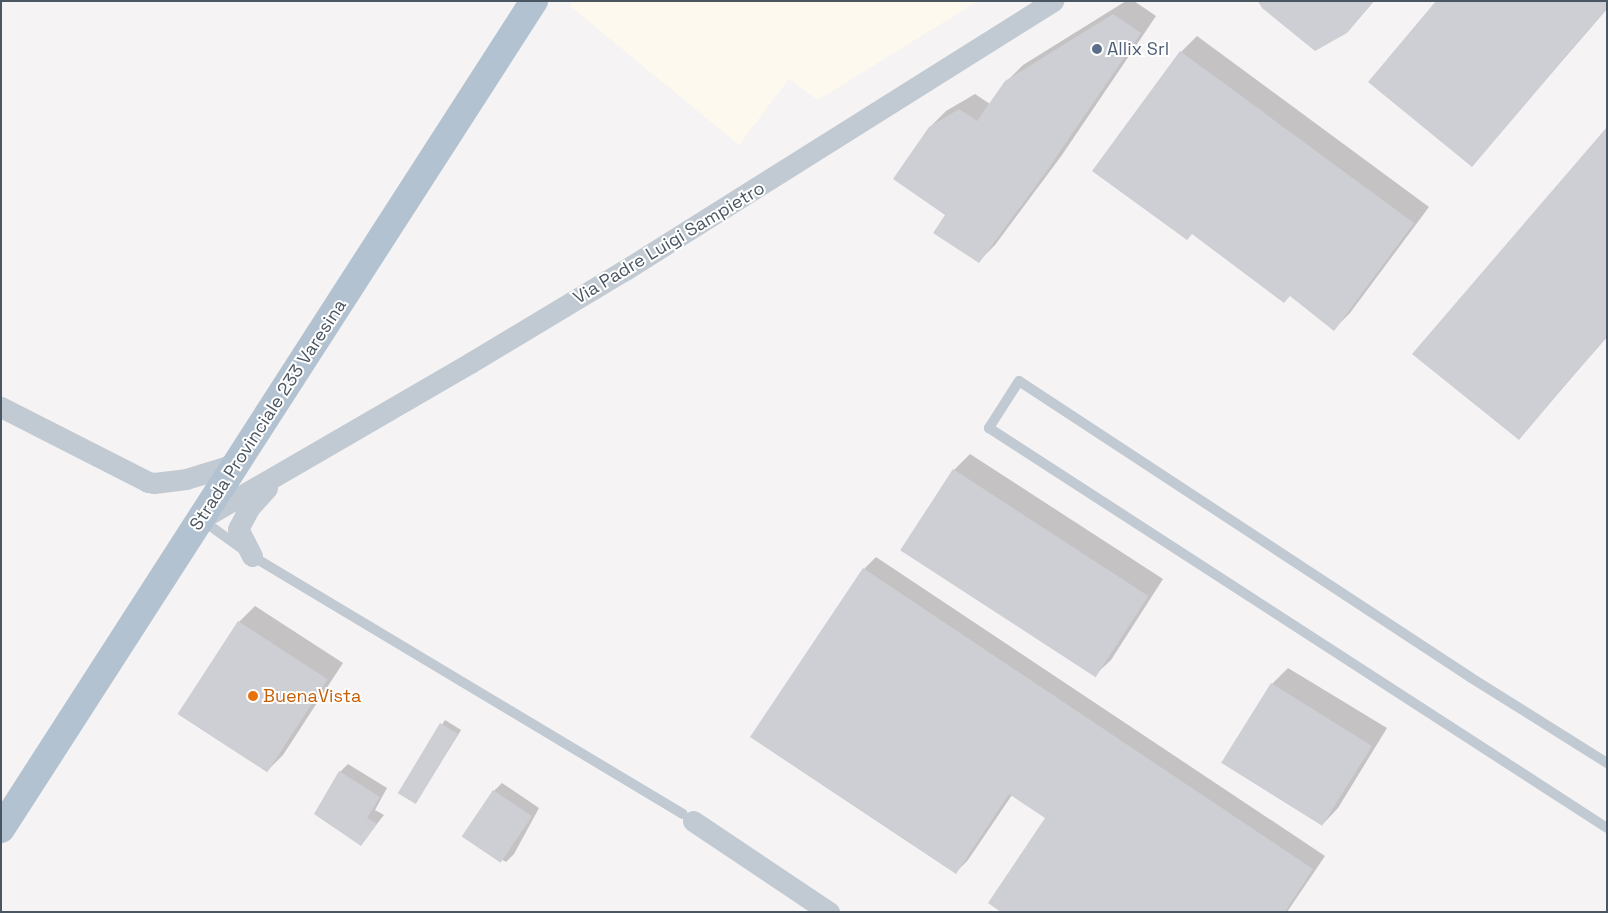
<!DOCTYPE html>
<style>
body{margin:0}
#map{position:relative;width:1608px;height:913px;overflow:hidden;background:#f5f3f3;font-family:"Space Grotesk",sans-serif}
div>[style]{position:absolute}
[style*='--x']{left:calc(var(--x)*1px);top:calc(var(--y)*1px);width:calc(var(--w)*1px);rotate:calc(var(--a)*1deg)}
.commercial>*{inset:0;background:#fdf9ef}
.shadow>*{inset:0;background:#0003;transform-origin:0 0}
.building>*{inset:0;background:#cdcfd5;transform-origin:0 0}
.service>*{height:10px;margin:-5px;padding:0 5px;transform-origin:5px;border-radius:5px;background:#c1cad2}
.minor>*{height:21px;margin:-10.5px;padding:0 10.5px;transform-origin:10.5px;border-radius:10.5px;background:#c1cad2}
.primary>*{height:28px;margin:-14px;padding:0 14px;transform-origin:14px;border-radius:14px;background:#b3c2d1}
.dots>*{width:14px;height:14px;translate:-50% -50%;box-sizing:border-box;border:2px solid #fff;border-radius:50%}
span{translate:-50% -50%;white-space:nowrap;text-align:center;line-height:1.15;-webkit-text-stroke:4px #fff;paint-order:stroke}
.service-label{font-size:18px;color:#4e5e75}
.left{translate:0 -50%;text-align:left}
.street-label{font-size:18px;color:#4a5661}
.food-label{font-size:18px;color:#c56008}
.frame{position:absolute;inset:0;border:2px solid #4a5661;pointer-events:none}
</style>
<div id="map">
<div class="commercial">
<i style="clip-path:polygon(573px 1px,978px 1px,818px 100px,789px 79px,739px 145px,570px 6px)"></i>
</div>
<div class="shadow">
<i style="clip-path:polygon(1126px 1px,1134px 1px,1156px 16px,1062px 155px,995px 245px,979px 261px,947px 215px,929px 128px,946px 111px,975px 94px,990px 104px,1006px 82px,1023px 65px)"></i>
<i style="clip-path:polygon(1259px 1px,1374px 1px,1347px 32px)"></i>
<i style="clip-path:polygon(1607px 1px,1607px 9px,1472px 165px)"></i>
<i style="clip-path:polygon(1197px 36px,1429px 207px,1350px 313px,1334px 329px,1181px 52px)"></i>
<i style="clip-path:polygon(1607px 129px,1607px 337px,1519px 438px)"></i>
<i style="clip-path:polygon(970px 454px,1163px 579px,1111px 660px,1095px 675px,954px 470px)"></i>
<i style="clip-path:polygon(876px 557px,1325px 856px,1287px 912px,1003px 912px,1047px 818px,1012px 795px,968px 860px,956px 872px,864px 569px)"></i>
<i style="clip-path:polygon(255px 606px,343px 663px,283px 755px,267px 771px,239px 622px)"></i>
<i style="clip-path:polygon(1288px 668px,1387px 728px,1338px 808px,1323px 824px,1224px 763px,1272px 684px)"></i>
<i style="left:445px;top:720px;width:19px;height:85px;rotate:32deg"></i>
<i style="clip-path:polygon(348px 764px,387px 788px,375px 810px,384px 815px,361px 844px,340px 772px)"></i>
<i style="clip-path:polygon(502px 783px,539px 808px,514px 854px,506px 862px,466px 838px,494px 791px)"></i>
</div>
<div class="building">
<i style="clip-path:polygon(1258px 1px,1374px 1px,1347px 33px,1315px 51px,1262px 8px)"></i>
<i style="clip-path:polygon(1436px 1px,1607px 1px,1607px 8px,1472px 167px,1368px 82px)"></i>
<i style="clip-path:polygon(1113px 14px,1141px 33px,1046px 172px,979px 263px,933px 233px,945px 215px,893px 179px,929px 127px,959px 109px,977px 121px,1005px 81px)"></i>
<i style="clip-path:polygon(1180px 51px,1414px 223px,1334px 331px,1290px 296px,1284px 303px,1192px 234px,1187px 240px,1092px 171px)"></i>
<i style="clip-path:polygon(1607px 127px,1607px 336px,1519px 440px,1412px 354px)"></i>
<i style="left:953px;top:469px;width:233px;height:97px;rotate:33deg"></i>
<i style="clip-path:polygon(863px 568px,1313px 869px,1285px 912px,1001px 912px,988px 903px,1045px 818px,1009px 794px,956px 874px,750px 737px)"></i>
<i style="left:238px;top:621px;width:107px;height:111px;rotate:33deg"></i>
<i style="left:1271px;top:683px;width:119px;height:94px;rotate:32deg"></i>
<i style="left:440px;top:723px;width:21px;height:82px;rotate:31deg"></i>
<i style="clip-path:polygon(339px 771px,380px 797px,367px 818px,377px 824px,361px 846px,314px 814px)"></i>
<i style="left:493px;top:790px;width:47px;height:56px;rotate:34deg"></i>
</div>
<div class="service">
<i style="--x:202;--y:520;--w:62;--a:35.8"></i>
<i style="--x:252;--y:556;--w:502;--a:30.91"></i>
<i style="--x:1607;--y:763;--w:162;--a:-147.9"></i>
<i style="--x:1470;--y:677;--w:539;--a:-146.72"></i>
<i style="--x:1019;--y:381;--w:56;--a:122.6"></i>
<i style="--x:989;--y:428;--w:736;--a:32.91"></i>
</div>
<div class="minor">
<i style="--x:1;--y:407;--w:165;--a:27"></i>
<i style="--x:148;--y:482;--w:6;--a:9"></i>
<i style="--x:154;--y:483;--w:32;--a:-7"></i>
<i style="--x:186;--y:479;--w:39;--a:-17"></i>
<i style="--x:223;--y:468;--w:19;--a:-25"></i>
<i style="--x:201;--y:519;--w:311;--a:-30.1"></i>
<i style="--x:470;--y:363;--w:181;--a:-31"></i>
<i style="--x:625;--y:270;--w:506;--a:-32.15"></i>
<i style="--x:252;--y:556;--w:30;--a:-117"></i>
<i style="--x:238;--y:529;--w:24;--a:-62"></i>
<i style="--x:249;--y:508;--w:27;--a:-48"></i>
<i style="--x:693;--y:821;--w:164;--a:33.8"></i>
</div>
<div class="primary">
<i style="--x:1;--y:829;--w:985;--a:-57.23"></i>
</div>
<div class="dots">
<i style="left:1097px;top:49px;background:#5c6f8a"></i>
<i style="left:253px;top:696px;background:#e8710a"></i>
</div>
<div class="service-label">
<span class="left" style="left:1107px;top:49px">Allix Srl</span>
</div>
<div class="street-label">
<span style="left:669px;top:243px;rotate:-31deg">Via Padre Luigi Sampietro</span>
<span style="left:268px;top:415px;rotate:-57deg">Strada Provinciale 233 Varesina</span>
</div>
<div class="food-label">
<span class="left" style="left:263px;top:696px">BuenaVista</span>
</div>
<div class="frame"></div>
</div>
